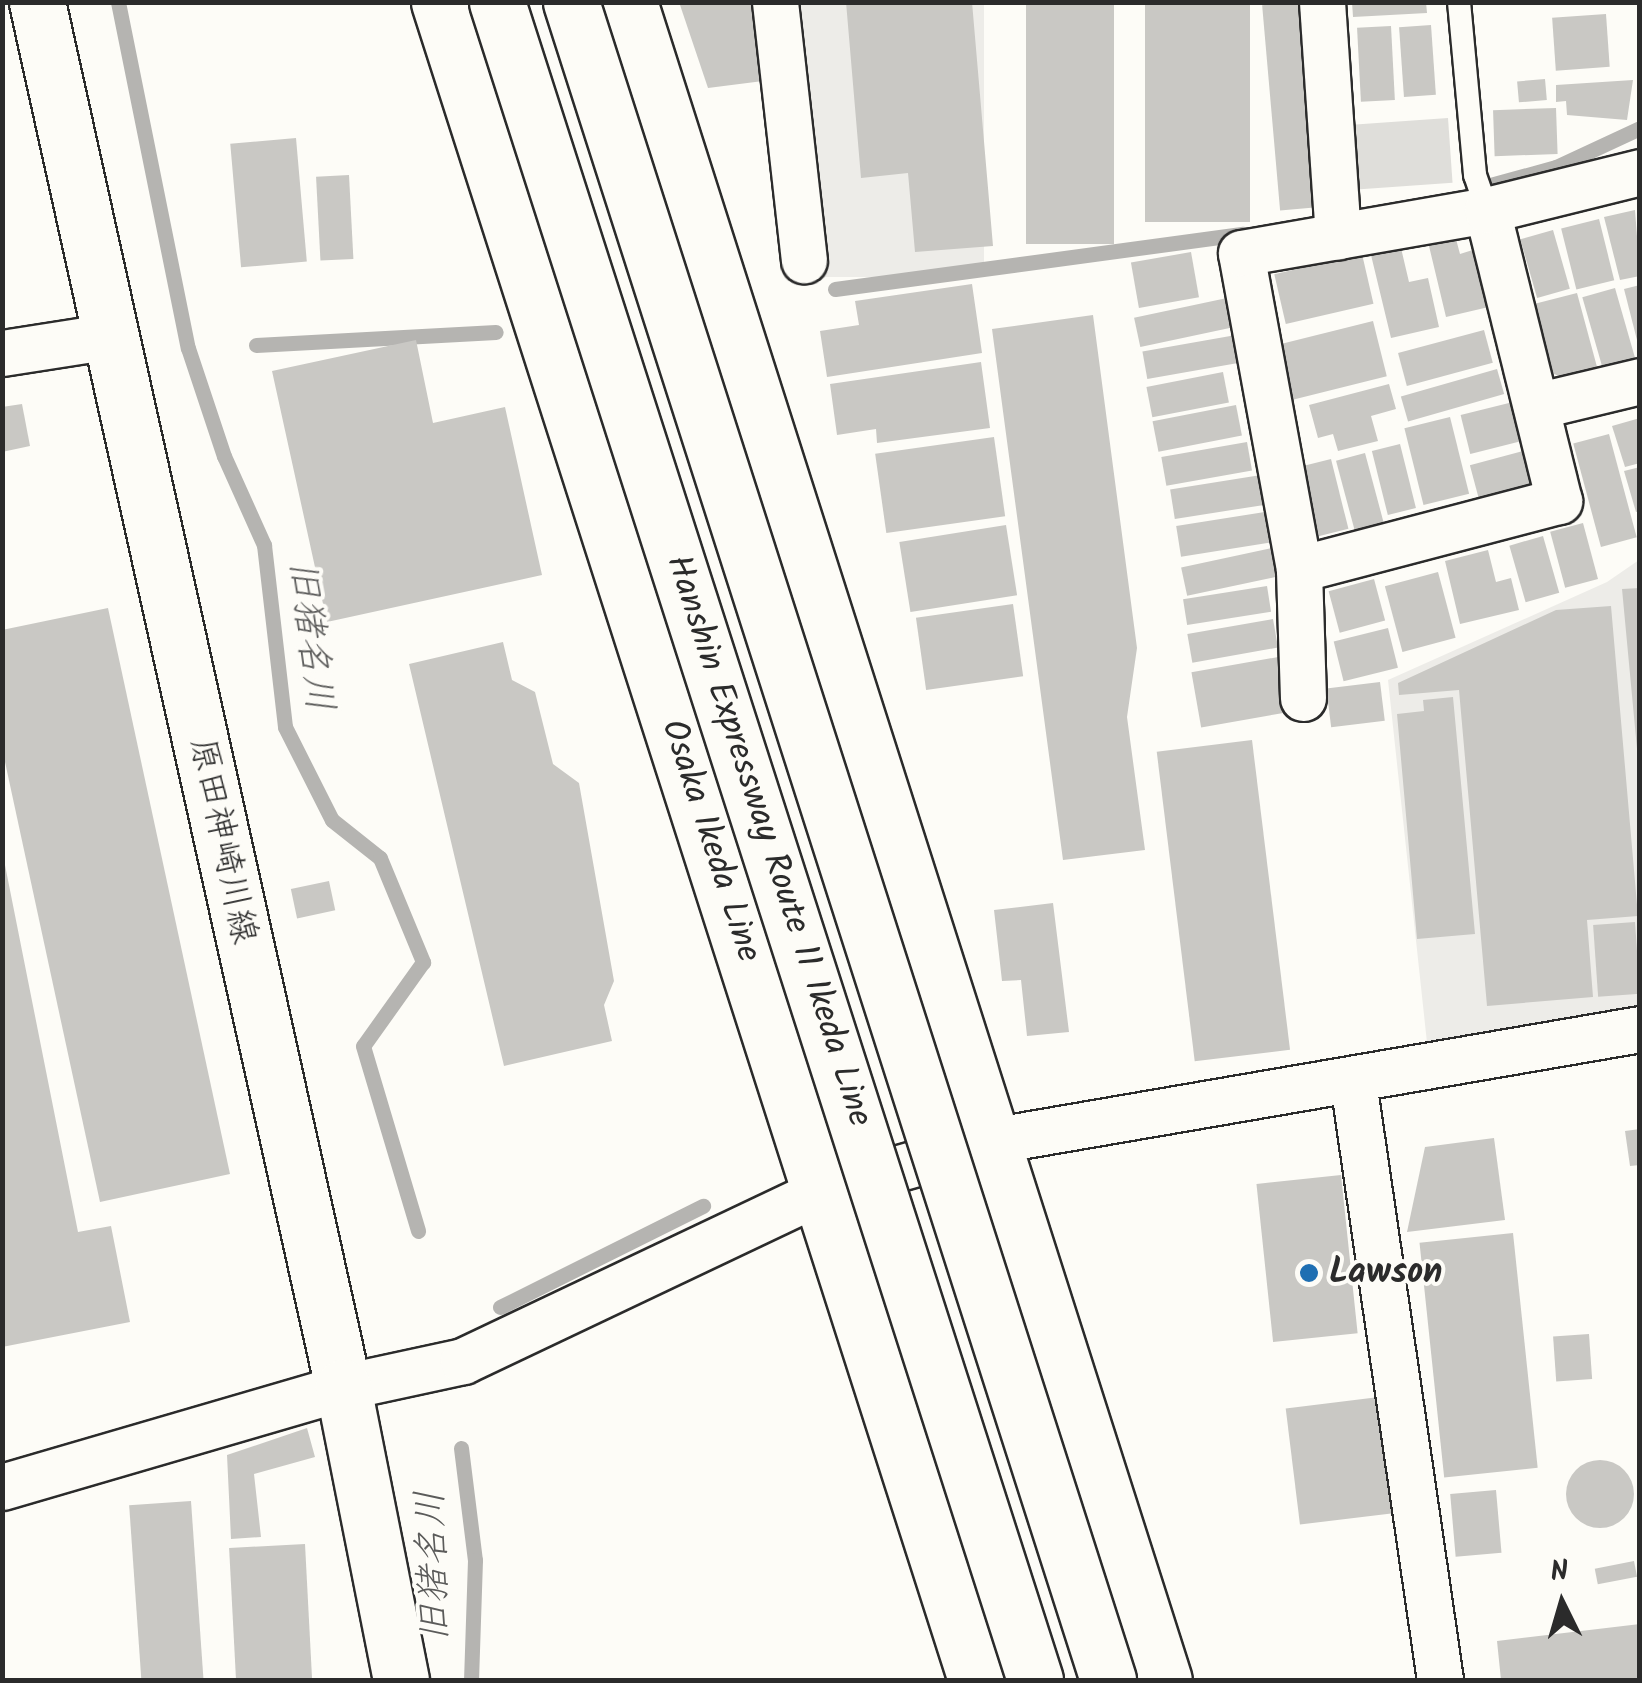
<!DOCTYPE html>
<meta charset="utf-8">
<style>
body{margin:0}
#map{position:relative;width:1642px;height:1683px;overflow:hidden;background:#fdfcf7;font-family:Kalam,"Klee One",sans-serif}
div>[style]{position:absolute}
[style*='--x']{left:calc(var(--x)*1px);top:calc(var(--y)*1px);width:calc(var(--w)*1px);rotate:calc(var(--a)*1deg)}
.built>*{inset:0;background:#edece8;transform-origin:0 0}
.green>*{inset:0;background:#dfdeda;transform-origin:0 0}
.stream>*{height:15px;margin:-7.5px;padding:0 7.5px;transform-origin:7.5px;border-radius:7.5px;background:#b5b4b1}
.building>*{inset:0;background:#c9c8c4;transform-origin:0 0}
.round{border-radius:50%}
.roads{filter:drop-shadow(2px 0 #2b2b2b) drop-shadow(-2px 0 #2b2b2b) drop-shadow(0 2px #2b2b2b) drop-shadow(0 -2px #2b2b2b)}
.service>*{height:22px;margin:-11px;padding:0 11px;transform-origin:11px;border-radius:11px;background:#fdfcf7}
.minor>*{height:45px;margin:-22.5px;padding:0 22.5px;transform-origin:22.5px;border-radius:22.5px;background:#fdfcf7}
.tertiary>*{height:55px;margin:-27.5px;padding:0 27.5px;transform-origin:27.5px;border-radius:27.5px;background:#fdfcf7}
.primary>*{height:55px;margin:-27.5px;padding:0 27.5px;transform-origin:27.5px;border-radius:27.5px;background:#fdfcf7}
.bridges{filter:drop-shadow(2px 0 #2b2b2b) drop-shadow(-2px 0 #2b2b2b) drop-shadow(0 2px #2b2b2b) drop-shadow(0 -2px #2b2b2b)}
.motorway-bridge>*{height:55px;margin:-27.5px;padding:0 27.5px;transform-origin:27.5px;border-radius:27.5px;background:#fdfcf7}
.dots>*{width:28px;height:28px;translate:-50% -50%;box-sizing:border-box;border:5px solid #fdfcf7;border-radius:50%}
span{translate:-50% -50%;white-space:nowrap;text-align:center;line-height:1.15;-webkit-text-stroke:8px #fdfcf7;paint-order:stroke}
.street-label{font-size:35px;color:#2b2b2b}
.poi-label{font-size:35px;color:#2b2b2b;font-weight:700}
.left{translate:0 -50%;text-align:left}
.water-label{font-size:38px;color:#5b5b5a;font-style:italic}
.frame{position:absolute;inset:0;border:5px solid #2b2b2b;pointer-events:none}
.north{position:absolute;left:1512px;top:1553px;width:100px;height:100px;-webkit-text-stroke:8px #fdfcf7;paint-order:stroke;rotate:355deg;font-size:28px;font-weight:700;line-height:40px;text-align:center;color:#2b2b2b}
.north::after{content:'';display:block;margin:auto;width:35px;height:45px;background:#2b2b2b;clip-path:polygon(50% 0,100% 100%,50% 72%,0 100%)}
</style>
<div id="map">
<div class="built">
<i style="left:798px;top:3px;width:186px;height:274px"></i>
<i style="clip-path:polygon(1639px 560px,1639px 1007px,1428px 1052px,1388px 680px,1607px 582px)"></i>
</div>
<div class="green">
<i style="left:1448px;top:118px;width:65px;height:96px;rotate:86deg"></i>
</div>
<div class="stream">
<i style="--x:118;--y:2;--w:353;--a:78.6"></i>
<i style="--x:188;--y:348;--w:114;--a:71.6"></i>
<i style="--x:224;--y:456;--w:98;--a:65.8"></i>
<i style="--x:264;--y:545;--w:183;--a:83.4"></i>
<i style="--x:285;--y:727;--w:104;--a:63.2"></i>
<i style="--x:332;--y:820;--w:61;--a:38.4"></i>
<i style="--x:380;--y:858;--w:113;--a:67.5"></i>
<i style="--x:423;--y:962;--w:103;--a:125.5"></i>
<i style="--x:363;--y:1046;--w:193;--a:73.4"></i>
<i style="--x:1472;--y:190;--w:87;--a:-15.3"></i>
<i style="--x:1556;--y:167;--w:93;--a:-24.9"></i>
<i style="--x:835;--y:289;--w:412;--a:-7.7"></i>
<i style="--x:256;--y:345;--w:240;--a:-3.1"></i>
<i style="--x:500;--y:1307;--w:227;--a:-26.5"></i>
<i style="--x:461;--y:1448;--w:113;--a:82.9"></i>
<i style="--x:475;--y:1560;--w:120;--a:91.9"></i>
</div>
<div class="building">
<i style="clip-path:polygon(679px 2px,754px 2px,763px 81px,708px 88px)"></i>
<i style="clip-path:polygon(846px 2px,972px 2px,993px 246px,915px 252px,908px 173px,861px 178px)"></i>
<i style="left:1026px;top:2px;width:88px;height:242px"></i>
<i style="left:1145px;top:2px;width:105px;height:220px"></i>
<i style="left:1299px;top:2px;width:206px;height:37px;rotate:85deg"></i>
<i style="clip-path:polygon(1352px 2px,1426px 2px,1427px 13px,1353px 17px)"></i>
<i style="left:1606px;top:14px;width:53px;height:54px;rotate:86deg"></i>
<i style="left:1431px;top:25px;width:70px;height:32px;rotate:86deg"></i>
<i style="left:1391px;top:26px;width:74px;height:34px;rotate:87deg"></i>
<i style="left:1545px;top:79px;width:21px;height:28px;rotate:85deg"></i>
<i style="clip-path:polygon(1633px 80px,1627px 120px,1567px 115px,1566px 101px,1556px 102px,1556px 85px)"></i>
<i style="left:1556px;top:108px;width:46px;height:63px;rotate:88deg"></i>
<i style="left:296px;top:138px;width:124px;height:66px;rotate:85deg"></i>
<i style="left:349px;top:175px;width:84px;height:33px;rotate:87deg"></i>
<i style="clip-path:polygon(1635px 210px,1640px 276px,1620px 280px,1604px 217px)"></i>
<i style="left:1599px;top:219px;width:63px;height:39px;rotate:76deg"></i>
<i style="left:1553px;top:230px;width:61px;height:34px;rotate:74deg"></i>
<i style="clip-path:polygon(1456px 239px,1460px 254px,1479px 248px,1493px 306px,1446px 317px,1429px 246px)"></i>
<i style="clip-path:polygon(1401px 248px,1409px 282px,1428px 278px,1439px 327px,1391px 338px,1371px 255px)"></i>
<i style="left:1191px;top:252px;width:46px;height:61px;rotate:80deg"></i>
<i style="left:1362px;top:254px;width:51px;height:90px;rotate:77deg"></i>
<i style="clip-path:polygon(972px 284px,982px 353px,827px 377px,820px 331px,859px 325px,855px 301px)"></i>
<i style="clip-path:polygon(1640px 285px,1640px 343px,1638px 344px,1624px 289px)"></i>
<i style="left:1615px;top:288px;width:79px;height:34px;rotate:74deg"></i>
<i style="clip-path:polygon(1577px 293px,1600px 378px,1576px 384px,1552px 373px,1534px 304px)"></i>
<i style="left:1227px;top:298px;width:30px;height:95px;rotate:78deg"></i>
<i style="clip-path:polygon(1093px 315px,1137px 648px,1127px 717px,1145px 850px,1063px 860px,992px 329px)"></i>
<i style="left:1373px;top:321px;width:57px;height:99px;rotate:76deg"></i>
<i style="left:1484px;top:330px;width:34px;height:89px;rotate:75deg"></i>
<i style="left:1236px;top:335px;width:28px;height:95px;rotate:80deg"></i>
<i style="clip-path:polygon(416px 340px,433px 423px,505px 407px,542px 575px,327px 622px,272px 371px)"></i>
<i style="clip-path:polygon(981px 362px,990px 428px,877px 443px,876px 429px,837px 435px,830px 384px)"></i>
<i style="left:1497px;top:369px;width:26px;height:100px;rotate:74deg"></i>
<i style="left:1223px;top:372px;width:31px;height:78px;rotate:79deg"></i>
<i style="clip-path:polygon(1389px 384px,1396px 409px,1371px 416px,1378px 441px,1338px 451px,1333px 434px,1318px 438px,1309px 405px)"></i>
<i style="left:1513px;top:402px;width:40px;height:54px;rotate:76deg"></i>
<i style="clip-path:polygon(22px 404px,30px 446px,2px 452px,2px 407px)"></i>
<i style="left:1236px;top:405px;width:31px;height:85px;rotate:79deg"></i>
<i style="left:1450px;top:417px;width:79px;height:47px;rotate:76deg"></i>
<i style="clip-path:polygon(1640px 418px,1640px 463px,1625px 467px,1612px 426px)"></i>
<i style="left:1609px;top:434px;width:107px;height:37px;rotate:75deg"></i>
<i style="left:994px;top:437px;width:80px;height:120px;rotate:82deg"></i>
<i style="left:1247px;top:442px;width:29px;height:87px;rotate:80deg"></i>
<i style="left:1400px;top:444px;width:66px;height:29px;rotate:76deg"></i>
<i style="left:1523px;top:451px;width:38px;height:55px;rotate:75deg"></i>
<i style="left:1365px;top:453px;width:75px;height:30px;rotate:75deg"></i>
<i style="left:1331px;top:459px;width:72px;height:35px;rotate:76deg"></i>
<i style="clip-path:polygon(1640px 467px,1640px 511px,1636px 512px,1624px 471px)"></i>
<i style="left:1261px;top:475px;width:30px;height:92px;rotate:81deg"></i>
<i style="left:1271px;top:511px;width:31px;height:96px;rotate:81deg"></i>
<i style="left:1583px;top:523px;width:58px;height:34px;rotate:75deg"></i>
<i style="left:1006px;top:525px;width:71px;height:108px;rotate:81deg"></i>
<i style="left:1543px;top:536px;width:59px;height:35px;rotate:74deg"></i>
<i style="left:1277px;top:547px;width:29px;height:98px;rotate:78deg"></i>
<i style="clip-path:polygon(1488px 550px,1496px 582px,1511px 578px,1519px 610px,1460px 624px,1445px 561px)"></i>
<i style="left:1438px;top:572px;width:68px;height:55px;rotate:75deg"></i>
<i style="left:1374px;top:579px;width:43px;height:47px;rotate:75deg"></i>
<i style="left:1267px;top:586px;width:26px;height:85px;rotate:81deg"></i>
<i style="clip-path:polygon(1640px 588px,1640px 749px,1637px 749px,1622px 589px)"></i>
<i style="left:1013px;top:604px;width:73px;height:98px;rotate:82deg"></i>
<i style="clip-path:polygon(1611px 606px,1638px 916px,1587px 920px,1593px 997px,1487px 1006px,1459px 690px,1399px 695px,1398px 683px,1556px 610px)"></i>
<i style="clip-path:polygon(108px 608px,230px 1174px,100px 1202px,2px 748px,2px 630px)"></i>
<i style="left:1273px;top:619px;width:29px;height:87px;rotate:80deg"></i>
<i style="left:1388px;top:628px;width:41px;height:56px;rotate:76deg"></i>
<i style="clip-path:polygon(503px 642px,512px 680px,535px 692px,553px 764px,579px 783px,614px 981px,604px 1005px,612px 1041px,504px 1066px,409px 664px)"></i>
<i style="left:1284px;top:656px;width:56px;height:94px;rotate:80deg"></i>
<i style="left:1380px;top:682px;width:39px;height:54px;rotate:83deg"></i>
<i style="clip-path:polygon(1453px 697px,1475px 934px,1417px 939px,1397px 714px,1424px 711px,1423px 700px)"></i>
<i style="left:1252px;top:740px;width:312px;height:96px;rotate:83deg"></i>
<i style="clip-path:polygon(4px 860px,78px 1232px,111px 1226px,130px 1322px,2px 1347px)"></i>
<i style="left:329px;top:881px;width:30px;height:39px;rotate:78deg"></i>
<i style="clip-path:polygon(1053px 903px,1069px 1032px,1027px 1036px,1021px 980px,1002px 981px,994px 910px)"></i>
<i style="left:1635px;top:922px;width:72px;height:42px;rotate:86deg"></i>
<i style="clip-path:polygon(1640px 1129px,1640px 1165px,1630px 1166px,1625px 1131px)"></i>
<i style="clip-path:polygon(1494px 1138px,1505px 1220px,1407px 1232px,1425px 1147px)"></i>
<i style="left:1341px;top:1175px;width:159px;height:85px;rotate:84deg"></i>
<i style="left:1513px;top:1233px;width:236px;height:94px;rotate:84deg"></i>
<i style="left:1589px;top:1334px;width:45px;height:36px;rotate:86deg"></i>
<i style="left:1379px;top:1397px;width:117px;height:94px;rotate:83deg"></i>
<i style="clip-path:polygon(307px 1428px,315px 1457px,254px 1474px,261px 1537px,231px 1539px,227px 1455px)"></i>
<i class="round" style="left:1566px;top:1460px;width:68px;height:68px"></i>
<i style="left:1496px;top:1490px;width:63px;height:46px;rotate:85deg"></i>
<i style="left:191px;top:1501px;width:179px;height:62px;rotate:86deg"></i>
<i style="left:305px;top:1544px;width:136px;height:76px;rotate:87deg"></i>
<i style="left:1634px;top:1561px;width:16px;height:40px;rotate:79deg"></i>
<i style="clip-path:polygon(1640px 1624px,1640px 1680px,1501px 1680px,1497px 1641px)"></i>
</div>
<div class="roads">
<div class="service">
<i style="--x:1459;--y:2;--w:174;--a:84.7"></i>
<i style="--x:1475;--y:175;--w:37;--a:71"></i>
</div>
<div class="minor">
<i style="--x:775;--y:2;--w:260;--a:83.6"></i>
<i style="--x:1322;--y:2;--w:235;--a:86.1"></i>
<i style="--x:2;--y:353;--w:109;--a:-8.9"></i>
<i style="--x:1536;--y:406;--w:107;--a:-13.5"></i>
<i style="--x:1299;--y:569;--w:269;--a:-14.7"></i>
<i style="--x:1559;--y:501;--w:300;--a:-103.9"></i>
<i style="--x:1303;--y:698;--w:129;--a:-91.8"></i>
<i style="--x:1299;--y:569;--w:321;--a:-100.4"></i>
<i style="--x:1241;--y:253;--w:250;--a:-9.9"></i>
<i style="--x:1487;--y:210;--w:158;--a:-13.9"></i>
<i style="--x:1353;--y:1082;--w:604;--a:81.72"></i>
<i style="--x:2;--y:1487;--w:355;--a:-16.3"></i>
<i style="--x:343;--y:1387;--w:123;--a:-12.2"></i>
<i style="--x:463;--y:1361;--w:399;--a:-25.4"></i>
<i style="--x:823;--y:1190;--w:180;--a:-16.1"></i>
<i style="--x:996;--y:1140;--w:653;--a:-9.78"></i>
</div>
<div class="tertiary">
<i style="--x:37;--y:2;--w:1418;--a:77.54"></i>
<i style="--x:343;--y:1387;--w:299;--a:78.8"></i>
</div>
<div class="primary">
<i style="--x:439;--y:2;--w:1762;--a:72.25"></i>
<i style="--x:629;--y:2;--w:1761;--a:72.32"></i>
</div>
</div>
<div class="bridges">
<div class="motorway-bridge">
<i style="--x:497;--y:2;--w:1762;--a:72.22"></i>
<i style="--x:571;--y:2;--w:1762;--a:72.25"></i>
</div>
</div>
<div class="dots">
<i style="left:1309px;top:1273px;background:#1f6fb2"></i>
</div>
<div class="street-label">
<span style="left:222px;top:841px;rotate:78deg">原田神崎川線</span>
<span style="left:710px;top:841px;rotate:72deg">Osaka Ikeda Line</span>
<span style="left:768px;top:841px;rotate:72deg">Hanshin Expressway Route 11 Ikeda Line</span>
</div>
<div class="poi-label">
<span class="left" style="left:1329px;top:1273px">Lawson</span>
</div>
<div class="water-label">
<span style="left:309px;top:636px;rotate:83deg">旧猪名川</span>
<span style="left:435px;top:1566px;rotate:-92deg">旧猪名川</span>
</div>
<div class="frame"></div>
<div class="north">N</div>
</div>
